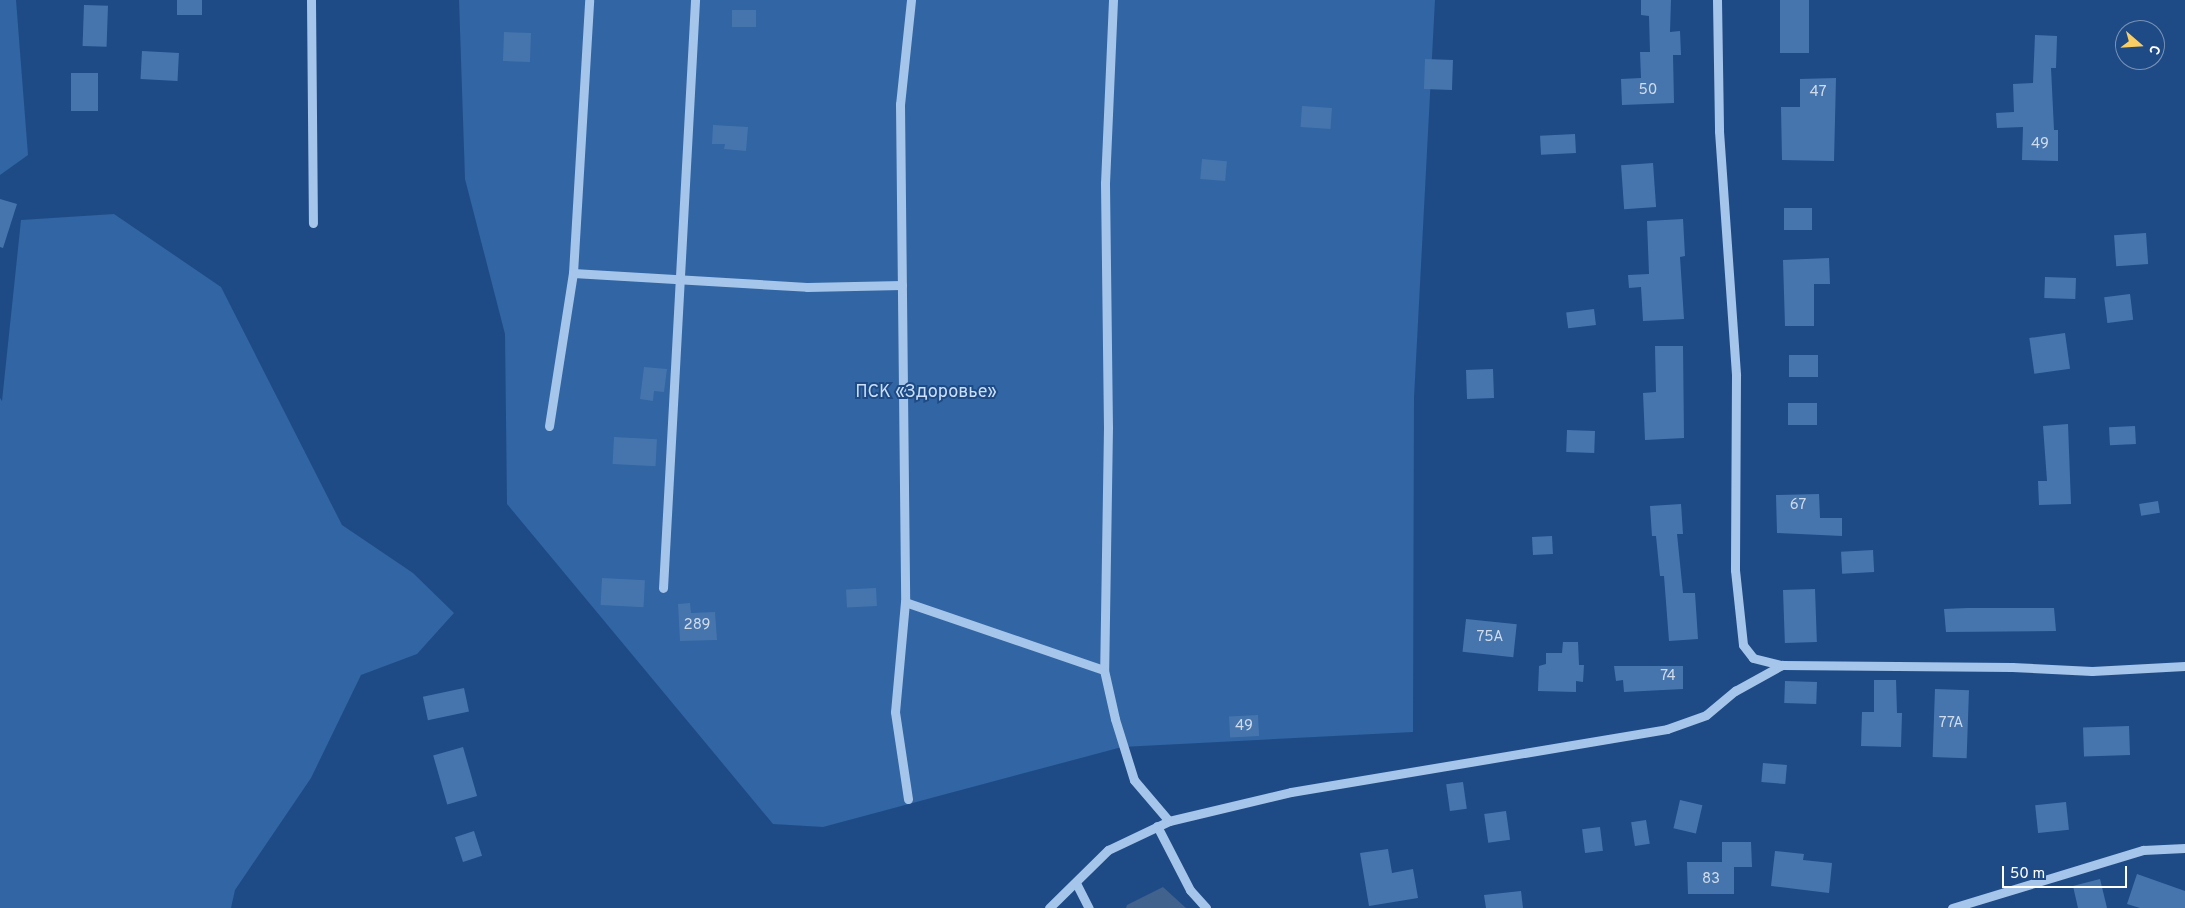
<!DOCTYPE html>
<meta charset="utf-8">
<style>
body{margin:0}
#map{position:relative;width:2185px;height:908px;overflow:hidden;background:#1e4b86;font-family:Overpass,sans-serif}
div>[style]{position:absolute}
[style*='--x']{left:calc(var(--x)*1px);top:calc(var(--y)*1px);width:calc(var(--w)*1px);rotate:calc(var(--a)*1deg)}
.green>*{inset:0;background:#3165a3}
.water>*{inset:0;background:#40628c}
.building>*{inset:0;background:#4675ae;transform-origin:0 0}
.minor>*{height:9px;margin:-4.5px;padding:0 4.5px;transform-origin:4.5px;border-radius:4.5px;background:#a6c5ea}
span{translate:-50% -50%;white-space:nowrap;text-align:center;line-height:1.15;-webkit-text-stroke:4px #1e4b86;paint-order:stroke}
.number-label{font-size:15px;color:#d1dceb}
.number-label span{-webkit-text-stroke-width:0}
.park-label{font-size:18px;color:#cbdff8}
.north{position:absolute;left:2115px;top:20px;width:50px;height:50px;box-sizing:border-box;background:#1e4b86;border:1px solid #7893b6;border-radius:50%;rotate:109deg;font-size:14px;font-weight:700;line-height:20px;text-align:center;color:#fff}
.north::after{content:'';display:block;margin:auto;width:18px;height:22px;background:#f9ce65;clip-path:polygon(50% 0,100% 100%,50% 72%,0 100%)}
.scale{position:absolute;left:2002px;top:866px;width:125px;height:22px;box-sizing:border-box;border:2px solid #fff;border-top:0;padding-left:6px;font-size:15px;line-height:18px;white-space:nowrap;color:#fff;-webkit-text-stroke:4px #1e4b86;paint-order:stroke}
</style>
<div id="map">
<div class="green">
<i style="clip-path:polygon(0 0,16px 0,28px 155px,0 175px)"></i>
<i style="clip-path:polygon(459px 0,1435px 0,1414px 398px,1413px 732px,1122px 747px,823px 827px,773px 824px,507px 504px,505px 334px,465px 179px)"></i>
<i style="clip-path:polygon(114px 214px,221px 287px,342px 525px,413px 573px,454px 613px,417px 654px,361px 675px,311px 778px,235px 890px,231px 908px,0 908px,0 398px,2px 401px,21px 220px)"></i>
</div>
<div class="water">
<i style="clip-path:polygon(1163px 887px,1186px 908px,1126px 908px,1127px 905px)"></i>
</div>
<div class="building">
<i style="left:177px;top:0;width:25px;height:15px"></i>
<i style="clip-path:polygon(1641px 0,1671px 0,1670px 32px,1680px 31px,1681px 55px,1673px 55px,1674px 103px,1622px 105px,1621px 79px,1641px 78px,1640px 52px,1650px 52px,1649px 16px,1641px 15px)"></i>
<i style="left:1780px;top:0;width:29px;height:53px"></i>
<i style="left:84px;top:5px;width:24px;height:41px;rotate:2deg"></i>
<i style="left:732px;top:10px;width:24px;height:17px"></i>
<i style="left:504px;top:32px;width:27px;height:29px;rotate:2deg"></i>
<i style="clip-path:polygon(2035px 35px,2057px 36px,2056px 68px,2051px 68px,2054px 130px,2058px 130px,2058px 161px,2022px 160px,2023px 127px,1997px 128px,1996px 113px,2014px 112px,2013px 84px,2033px 83px)"></i>
<i style="left:142px;top:51px;width:37px;height:28px;rotate:3deg"></i>
<i style="left:1425px;top:59px;width:28px;height:30px;rotate:2deg"></i>
<i style="left:71px;top:73px;width:27px;height:38px"></i>
<i style="clip-path:polygon(1836px 78px,1834px 161px,1782px 160px,1781px 107px,1800px 107px,1800px 79px)"></i>
<i style="left:1302px;top:106px;width:30px;height:21px;rotate:4deg"></i>
<i style="clip-path:polygon(713px 125px,748px 127px,746px 151px,724px 149px,725px 144px,712px 144px)"></i>
<i style="left:1575px;top:134px;width:19px;height:35px;rotate:87deg"></i>
<i style="left:1202px;top:159px;width:25px;height:20px;rotate:5deg"></i>
<i style="left:1653px;top:163px;width:44px;height:32px;rotate:86deg"></i>
<i style="clip-path:polygon(0 199px,17px 204px,3px 248px,0 247px)"></i>
<i style="left:1784px;top:208px;width:28px;height:22px"></i>
<i style="clip-path:polygon(1683px 219px,1685px 256px,1680px 257px,1684px 319px,1643px 321px,1641px 287px,1629px 288px,1628px 275px,1649px 274px,1647px 221px)"></i>
<i style="left:2146px;top:233px;width:31px;height:32px;rotate:86deg"></i>
<i style="clip-path:polygon(1829px 258px,1830px 284px,1814px 284px,1814px 326px,1785px 326px,1783px 260px)"></i>
<i style="left:2045px;top:277px;width:31px;height:21px;rotate:2deg"></i>
<i style="left:2130px;top:294px;width:26px;height:26px;rotate:83deg"></i>
<i style="left:1594px;top:309px;width:16px;height:28px;rotate:83deg"></i>
<i style="left:2065px;top:333px;width:36px;height:36px;rotate:82deg"></i>
<i style="clip-path:polygon(1655px 346px,1683px 346px,1684px 438px,1645px 440px,1643px 393px,1656px 392px)"></i>
<i style="left:1789px;top:355px;width:29px;height:22px"></i>
<i style="clip-path:polygon(644px 367px,667px 369px,664px 392px,654px 391px,653px 401px,640px 399px)"></i>
<i style="left:1493px;top:369px;width:29px;height:27px;rotate:88deg"></i>
<i style="left:1788px;top:403px;width:29px;height:22px"></i>
<i style="clip-path:polygon(2068px 424px,2071px 504px,2039px 505px,2038px 481px,2047px 481px,2043px 426px)"></i>
<i style="left:2135px;top:426px;width:18px;height:26px;rotate:87deg"></i>
<i style="left:1567px;top:430px;width:28px;height:22px;rotate:2deg"></i>
<i style="left:614px;top:437px;width:43px;height:27px;rotate:3deg"></i>
<i style="clip-path:polygon(1819px 494px,1820px 518px,1842px 518px,1842px 536px,1777px 533px,1776px 495px)"></i>
<i style="left:2158px;top:501px;width:12px;height:19px;rotate:81deg"></i>
<i style="clip-path:polygon(1681px 504px,1683px 534px,1677px 534px,1683px 593px,1695px 593px,1698px 639px,1669px 641px,1664px 576px,1660px 576px,1656px 536px,1652px 536px,1650px 506px)"></i>
<i style="left:1552px;top:536px;width:18px;height:20px;rotate:87deg"></i>
<i style="left:1873px;top:550px;width:22px;height:32px;rotate:87deg"></i>
<i style="left:602px;top:578px;width:43px;height:27px;rotate:3deg"></i>
<i style="left:876px;top:588px;width:18px;height:30px;rotate:87deg"></i>
<i style="left:1815px;top:589px;width:53px;height:32px;rotate:88deg"></i>
<i style="clip-path:polygon(690px 603px,691px 613px,715px 612px,717px 640px,680px 641px,678px 604px)"></i>
<i style="clip-path:polygon(1968px 608px,2054px 608px,2056px 631px,1946px 632px,1944px 609px)"></i>
<i style="left:1466px;top:619px;width:51px;height:33px;rotate:6deg"></i>
<i style="clip-path:polygon(1563px 642px,1578px 642px,1579px 665px,1584px 665px,1583px 682px,1576px 681px,1576px 692px,1538px 691px,1539px 666px,1546px 664px,1546px 653px,1562px 653px)"></i>
<i style="clip-path:polygon(1614px 666px,1683px 666px,1683px 689px,1624px 692px,1623px 680px,1616px 681px)"></i>
<i style="clip-path:polygon(1874px 680px,1896px 680px,1897px 713px,1902px 713px,1901px 747px,1861px 746px,1862px 712px,1874px 712px)"></i>
<i style="left:1785px;top:681px;width:32px;height:22px;rotate:2deg"></i>
<i style="left:464px;top:688px;width:24px;height:42px;rotate:78deg"></i>
<i style="left:1935px;top:689px;width:34px;height:68px;rotate:2deg"></i>
<i style="left:1258px;top:715px;width:21px;height:29px;rotate:87deg"></i>
<i style="left:2129px;top:726px;width:29px;height:46px;rotate:88deg"></i>
<i style="left:463px;top:747px;width:51px;height:31px;rotate:74deg"></i>
<i style="left:1763px;top:763px;width:24px;height:19px;rotate:5deg"></i>
<i style="left:1463px;top:782px;width:27px;height:17px;rotate:82deg"></i>
<i style="left:1680px;top:800px;width:23px;height:29px;rotate:13deg"></i>
<i style="left:2066px;top:802px;width:28px;height:31px;rotate:84deg"></i>
<i style="left:1506px;top:811px;width:29px;height:22px;rotate:82deg"></i>
<i style="left:1646px;top:820px;width:24px;height:15px;rotate:81deg"></i>
<i style="left:1600px;top:827px;width:24px;height:18px;rotate:83deg"></i>
<i style="left:474px;top:831px;width:26px;height:20px;rotate:72deg"></i>
<i style="clip-path:polygon(1722px 842px,1751px 842px,1752px 867px,1734px 867px,1734px 894px,1688px 894px,1687px 862px,1722px 862px)"></i>
<i style="clip-path:polygon(1388px 849px,1392px 873px,1413px 869px,1418px 898px,1369px 906px,1360px 853px)"></i>
<i style="clip-path:polygon(1775px 851px,1804px 854px,1803px 860px,1832px 863px,1829px 893px,1771px 886px)"></i>
<i style="clip-path:polygon(2137px 874px,2185px 891px,2185px 908px,2140px 908px,2127px 904px)"></i>
<i style="clip-path:polygon(2100px 879px,2107px 908px,2078px 908px,2073px 886px)"></i>
<i style="clip-path:polygon(1521px 891px,1523px 908px,1486px 908px,1484px 895px)"></i>
</div>
<div class="minor">
<i style="--x:311;--y:0;--w:223;--a:89.5"></i>
<i style="--x:911;--y:0;--w:105;--a:96"></i>
<i style="--x:900;--y:104;--w:498;--a:89.4"></i>
<i style="--x:905;--y:602;--w:210;--a:18.9"></i>
<i style="--x:1113;--y:0;--w:183;--a:92.5"></i>
<i style="--x:1105;--y:183;--w:244;--a:89.3"></i>
<i style="--x:1108;--y:427;--w:243;--a:90.9"></i>
<i style="--x:1104;--y:670;--w:50;--a:77.3"></i>
<i style="--x:1115;--y:719;--w:64;--a:72.7"></i>
<i style="--x:1134;--y:780;--w:54;--a:49.5"></i>
<i style="--x:1717;--y:0;--w:131;--a:89.1"></i>
<i style="--x:1719;--y:131;--w:245;--a:86"></i>
<i style="--x:1736;--y:375;--w:195;--a:90.3"></i>
<i style="--x:1735;--y:570;--w:75;--a:83.9"></i>
<i style="--x:1743;--y:645;--w:16;--a:52"></i>
<i style="--x:1753;--y:658;--w:30;--a:14"></i>
<i style="--x:573;--y:273;--w:234;--a:3.4"></i>
<i style="--x:807;--y:287;--w:95;--a:-1.2"></i>
<i style="--x:549;--y:426;--w:155;--a:-81.1"></i>
<i style="--x:573;--y:273;--w:273;--a:-86.6"></i>
<i style="--x:663;--y:588;--w:589;--a:-86.88"></i>
<i style="--x:905;--y:602;--w:110;--a:95.2"></i>
<i style="--x:895;--y:712;--w:88;--a:81.5"></i>
<i style="--x:1157;--y:826;--w:72;--a:62.7"></i>
<i style="--x:1190;--y:890;--w:24;--a:48"></i>
<i style="--x:1076;--y:883;--w:28;--a:63"></i>
<i style="--x:1049;--y:908;--w:83;--a:-44.5"></i>
<i style="--x:1108;--y:850;--w:68;--a:-25.4"></i>
<i style="--x:1169;--y:821;--w:125;--a:-13.4"></i>
<i style="--x:1291;--y:792;--w:381;--a:-9.5"></i>
<i style="--x:1667;--y:729;--w:41;--a:-19.7"></i>
<i style="--x:1706;--y:715;--w:38;--a:-40"></i>
<i style="--x:1735;--y:691;--w:54;--a:-29"></i>
<i style="--x:1782;--y:665;--w:230;--a:0.5"></i>
<i style="--x:2012;--y:667;--w:80;--a:2.9"></i>
<i style="--x:2092;--y:671;--w:93;--a:-3.1"></i>
<i style="--x:1952;--y:908;--w:200;--a:-16.9"></i>
<i style="--x:2143;--y:850;--w:42;--a:-2.7"></i>
</div>
<div class="number-label">
<span style="left:1648px;top:91px">50</span>
<span style="left:1818px;top:93px">47</span>
<span style="left:2040px;top:145px">49</span>
<span style="left:1798px;top:506px">67</span>
<span style="left:697px;top:626px">289</span>
<span style="left:1490px;top:638px">75А</span>
<span style="left:1668px;top:677px">74</span>
<span style="left:1951px;top:724px">77А</span>
<span style="left:1244px;top:727px">49</span>
<span style="left:1711px;top:880px">83</span>
</div>
<div class="park-label">
<span style="left:926px;top:393px">ПСК «Здоровье»</span>
</div>
<div class="north">С</div>
<div class="scale">50 m</div>
</div>
